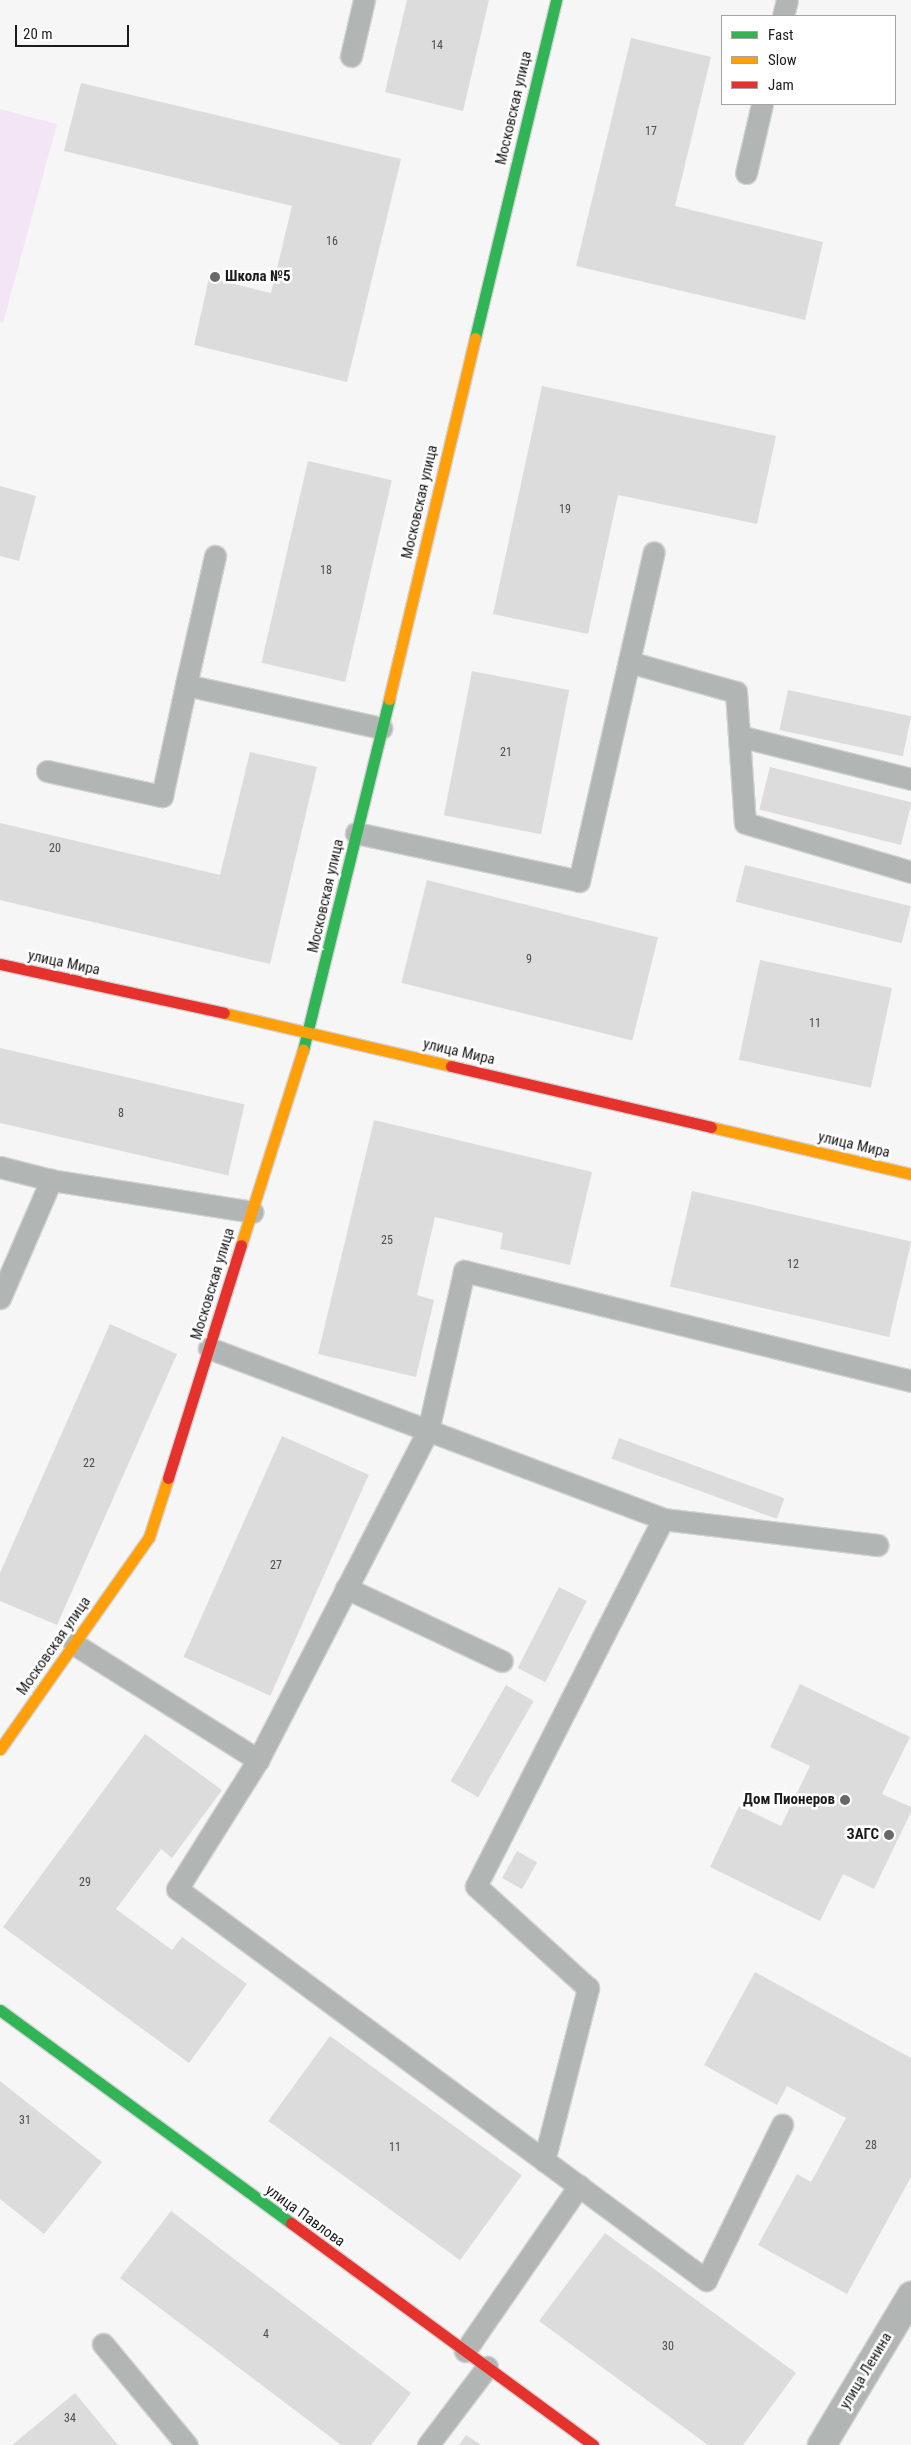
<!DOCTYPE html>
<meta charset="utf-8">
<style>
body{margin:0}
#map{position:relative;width:911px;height:2445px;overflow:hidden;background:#f7f6f7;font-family:"Roboto Condensed",sans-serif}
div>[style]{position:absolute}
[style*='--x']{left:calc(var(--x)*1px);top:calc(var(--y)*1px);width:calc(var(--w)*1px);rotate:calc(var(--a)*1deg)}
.green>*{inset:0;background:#f3e5f5}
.building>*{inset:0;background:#dcdcdc;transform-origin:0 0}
.roads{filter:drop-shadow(1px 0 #d4d3d4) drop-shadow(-1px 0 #d4d3d4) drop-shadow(0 1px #d4d3d4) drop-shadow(0 -1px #d4d3d4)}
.lane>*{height:21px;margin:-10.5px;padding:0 10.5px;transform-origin:10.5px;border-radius:10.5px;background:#b1b5b3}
.street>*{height:28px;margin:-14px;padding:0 14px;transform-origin:14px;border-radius:14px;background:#b1b5b3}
.fast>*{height:11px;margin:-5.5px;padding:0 5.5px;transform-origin:5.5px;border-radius:5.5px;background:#30b455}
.slow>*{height:11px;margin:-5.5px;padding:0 5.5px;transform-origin:5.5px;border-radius:5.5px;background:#ff9f0a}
.jam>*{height:11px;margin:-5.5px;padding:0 5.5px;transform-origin:5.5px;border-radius:5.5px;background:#e5322d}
.dots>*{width:14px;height:14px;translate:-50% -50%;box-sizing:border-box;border:2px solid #fff;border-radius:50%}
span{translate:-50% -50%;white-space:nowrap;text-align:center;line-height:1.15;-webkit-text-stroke:5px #fff;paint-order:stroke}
.number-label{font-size:12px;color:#4d4c4d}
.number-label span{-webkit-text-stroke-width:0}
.street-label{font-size:15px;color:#1c1b1c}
.poi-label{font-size:15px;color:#1c1b1c;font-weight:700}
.left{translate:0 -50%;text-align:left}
.right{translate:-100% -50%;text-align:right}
.legend{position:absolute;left:721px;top:15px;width:175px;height:90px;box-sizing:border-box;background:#fff;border:1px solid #a4a4a4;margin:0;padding:6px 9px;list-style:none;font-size:15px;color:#1c1b1c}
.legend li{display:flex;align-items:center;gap:10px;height:25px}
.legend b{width:25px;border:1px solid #a4a4a4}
.scale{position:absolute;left:15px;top:25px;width:114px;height:22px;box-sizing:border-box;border:2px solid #1c1b1c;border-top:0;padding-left:6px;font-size:15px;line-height:18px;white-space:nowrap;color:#1c1b1c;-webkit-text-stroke:4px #fff;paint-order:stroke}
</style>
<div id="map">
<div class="green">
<i style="clip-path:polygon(0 109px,57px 124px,3px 323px,0 322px)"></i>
</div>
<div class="building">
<i style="clip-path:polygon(407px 0,489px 0,463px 111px,385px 92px)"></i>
<i style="clip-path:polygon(631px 38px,711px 57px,675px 206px,823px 242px,805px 320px,576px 266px)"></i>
<i style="clip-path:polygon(81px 83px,401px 159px,347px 382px,194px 345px,209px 278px,271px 293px,292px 206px,64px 151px)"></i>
<i style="clip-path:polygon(542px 386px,776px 436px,757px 524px,618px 495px,588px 634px,493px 614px)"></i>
<i style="left:308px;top:461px;width:86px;height:207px;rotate:13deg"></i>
<i style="clip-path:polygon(0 486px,36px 496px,19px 561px,0 556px)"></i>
<i style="left:472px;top:671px;width:99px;height:147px;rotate:11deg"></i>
<i style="left:788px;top:690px;width:126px;height:41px;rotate:12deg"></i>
<i style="clip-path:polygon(250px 752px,317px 767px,270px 964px,0 900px,0 823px,220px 875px)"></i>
<i style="left:770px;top:767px;width:146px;height:44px;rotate:14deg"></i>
<i style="left:745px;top:865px;width:171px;height:38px;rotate:14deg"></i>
<i style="left:427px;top:880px;width:238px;height:106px;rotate:14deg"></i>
<i style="left:760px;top:960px;width:135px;height:102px;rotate:12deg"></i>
<i style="left:0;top:1048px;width:251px;height:73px;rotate:13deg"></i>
<i style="clip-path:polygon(374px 1120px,592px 1172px,570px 1265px,500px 1249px,503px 1233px,435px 1217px,417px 1295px,434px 1300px,416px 1377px,318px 1354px)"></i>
<i style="left:692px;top:1191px;width:225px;height:98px;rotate:13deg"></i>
<i style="clip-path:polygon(110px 1324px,177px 1354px,57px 1625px,0 1601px,0 1573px)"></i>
<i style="left:282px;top:1436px;width:95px;height:242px;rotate:24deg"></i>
<i style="left:619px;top:1438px;width:176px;height:22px;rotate:20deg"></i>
<i style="left:559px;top:1587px;width:31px;height:91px;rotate:27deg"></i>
<i style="clip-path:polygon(800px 1684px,910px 1737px,882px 1794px,911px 1807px,911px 1812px,874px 1889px,843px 1874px,820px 1921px,710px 1867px,739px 1806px,781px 1826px,810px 1766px,770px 1747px)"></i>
<i style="left:506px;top:1685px;width:32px;height:111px;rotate:30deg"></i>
<i style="clip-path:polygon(145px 1734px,222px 1790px,172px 1858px,161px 1849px,116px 1909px,172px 1950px,182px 1937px,247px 1984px,189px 2063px,3px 1927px)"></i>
<i style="left:517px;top:1851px;width:23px;height:31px;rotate:29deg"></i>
<i style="clip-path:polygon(755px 1972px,911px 2058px,911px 2177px,847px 2294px,758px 2245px,797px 2174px,811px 2182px,846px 2118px,787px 2086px,777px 2105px,704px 2065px)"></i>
<i style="left:330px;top:2036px;width:237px;height:105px;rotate:36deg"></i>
<i style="clip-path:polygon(0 2081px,102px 2162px,44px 2234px,0 2199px)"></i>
<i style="clip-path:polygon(171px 2211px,411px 2393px,371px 2445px,341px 2445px,120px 2278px)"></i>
<i style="clip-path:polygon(605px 2233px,796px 2373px,743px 2445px,708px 2445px,539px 2321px)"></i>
<i style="clip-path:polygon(75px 2393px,118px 2445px,12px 2445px)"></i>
<i style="clip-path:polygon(466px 2435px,481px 2445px,459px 2445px)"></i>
</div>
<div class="roads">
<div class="lane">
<i style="--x:783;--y:16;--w:16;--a:-76"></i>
<i style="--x:351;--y:56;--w:57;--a:-76.9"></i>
<i style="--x:746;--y:173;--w:71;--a:-76.9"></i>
<i style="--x:215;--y:556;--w:132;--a:102.7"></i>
<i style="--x:186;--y:685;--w:200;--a:12.4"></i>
<i style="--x:629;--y:662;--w:111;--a:15.7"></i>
<i style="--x:736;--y:692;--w:131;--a:86.1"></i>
<i style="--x:745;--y:823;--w:173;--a:16.4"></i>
<i style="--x:739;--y:736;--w:177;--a:14"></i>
<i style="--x:47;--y:771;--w:118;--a:12.3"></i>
<i style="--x:162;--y:796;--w:114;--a:-77.8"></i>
<i style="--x:356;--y:833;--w:228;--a:12.1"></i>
<i style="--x:579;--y:881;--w:337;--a:-77.2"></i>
<i style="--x:0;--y:1167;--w:53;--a:14.3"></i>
<i style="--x:51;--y:1180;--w:204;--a:9"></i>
<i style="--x:0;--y:1298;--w:129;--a:-66.6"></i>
<i style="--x:209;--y:1348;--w:485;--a:20.6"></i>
<i style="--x:663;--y:1519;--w:216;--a:6.9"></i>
<i style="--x:346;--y:1588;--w:172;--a:25.1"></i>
<i style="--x:74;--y:1644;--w:218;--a:32.2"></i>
<i style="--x:258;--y:1760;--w:152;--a:122.1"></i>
<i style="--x:177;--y:1889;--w:658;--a:36.47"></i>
<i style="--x:706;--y:2280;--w:173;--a:-63.9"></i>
<i style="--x:258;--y:1760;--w:370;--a:-62.7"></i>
<i style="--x:428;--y:1431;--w:164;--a:-77.3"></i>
<i style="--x:464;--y:1271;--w:460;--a:13.8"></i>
<i style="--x:544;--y:2161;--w:179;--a:-75.7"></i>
<i style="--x:588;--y:1988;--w:151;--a:-137.7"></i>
<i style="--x:476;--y:1886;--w:412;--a:-63"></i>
<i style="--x:103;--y:2344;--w:131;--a:50.3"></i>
<i style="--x:465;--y:2351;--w:201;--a:-55.4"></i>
<i style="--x:428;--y:2445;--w:98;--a:-52.9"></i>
</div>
<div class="street">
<i style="--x:822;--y:2445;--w:174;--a:-59.1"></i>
</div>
<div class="fast">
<i style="--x:475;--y:338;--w:348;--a:-76.5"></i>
<i style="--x:303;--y:1050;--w:361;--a:-76.2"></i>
<i style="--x:0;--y:2010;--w:361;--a:36.2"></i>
</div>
<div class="slow">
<i style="--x:389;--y:699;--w:371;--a:-76.6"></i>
<i style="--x:224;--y:1013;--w:233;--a:13.1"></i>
<i style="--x:711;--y:1127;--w:205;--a:13.2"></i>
<i style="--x:241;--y:1245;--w:205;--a:-72.4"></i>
<i style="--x:0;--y:1749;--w:259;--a:-54.9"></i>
<i style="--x:149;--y:1537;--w:62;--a:-72.1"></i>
</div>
<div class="jam">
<i style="--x:0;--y:964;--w:229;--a:12.3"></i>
<i style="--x:451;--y:1066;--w:267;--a:13.2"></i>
<i style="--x:168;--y:1478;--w:244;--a:-72.6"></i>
<i style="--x:291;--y:2223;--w:375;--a:36.3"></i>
</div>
</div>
<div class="dots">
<i style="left:215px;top:277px;background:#696869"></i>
<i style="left:845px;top:1800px;background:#696869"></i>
<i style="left:889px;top:1835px;background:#696869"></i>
</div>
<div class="number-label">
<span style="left:437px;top:46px">14</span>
<span style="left:651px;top:132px">17</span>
<span style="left:332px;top:242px">16</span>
<span style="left:565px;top:510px">19</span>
<span style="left:326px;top:571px">18</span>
<span style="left:506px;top:753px">21</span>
<span style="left:55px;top:849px">20</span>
<span style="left:529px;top:960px">9</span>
<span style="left:815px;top:1024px">11</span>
<span style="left:121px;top:1114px">8</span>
<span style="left:387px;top:1241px">25</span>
<span style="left:793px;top:1265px">12</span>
<span style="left:89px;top:1464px">22</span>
<span style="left:276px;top:1566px">27</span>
<span style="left:85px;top:1883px">29</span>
<span style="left:25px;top:2121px">31</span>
<span style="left:871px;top:2146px">28</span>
<span style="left:395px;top:2148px">11</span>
<span style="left:266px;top:2335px">4</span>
<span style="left:668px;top:2347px">30</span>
<span style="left:70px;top:2419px">34</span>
</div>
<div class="street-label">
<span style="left:514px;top:108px;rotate:-77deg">Московская улица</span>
<span style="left:420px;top:502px;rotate:-77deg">Московская улица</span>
<span style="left:326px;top:896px;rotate:-77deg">Московская улица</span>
<span style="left:64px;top:963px;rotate:12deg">улица Мира</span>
<span style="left:459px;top:1052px;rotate:13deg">улица Мира</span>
<span style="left:854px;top:1145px;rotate:13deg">улица Мира</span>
<span style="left:213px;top:1284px;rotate:-73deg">Московская улица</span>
<span style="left:54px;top:1646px;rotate:-55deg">Московская улица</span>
<span style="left:305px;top:2216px;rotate:36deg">улица Павлова</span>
<span style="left:866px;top:2371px;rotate:-59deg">улица Ленина</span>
</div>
<div class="poi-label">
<span class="left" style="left:225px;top:277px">Школа №5</span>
<span class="right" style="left:835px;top:1800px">Дом Пионеров</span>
<span class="right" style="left:879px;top:1835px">ЗАГС</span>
</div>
<ul class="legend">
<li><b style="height:6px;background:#30b455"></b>Fast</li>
<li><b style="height:6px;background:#ff9f0a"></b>Slow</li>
<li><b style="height:6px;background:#e5322d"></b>Jam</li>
</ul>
<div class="scale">20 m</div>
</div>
